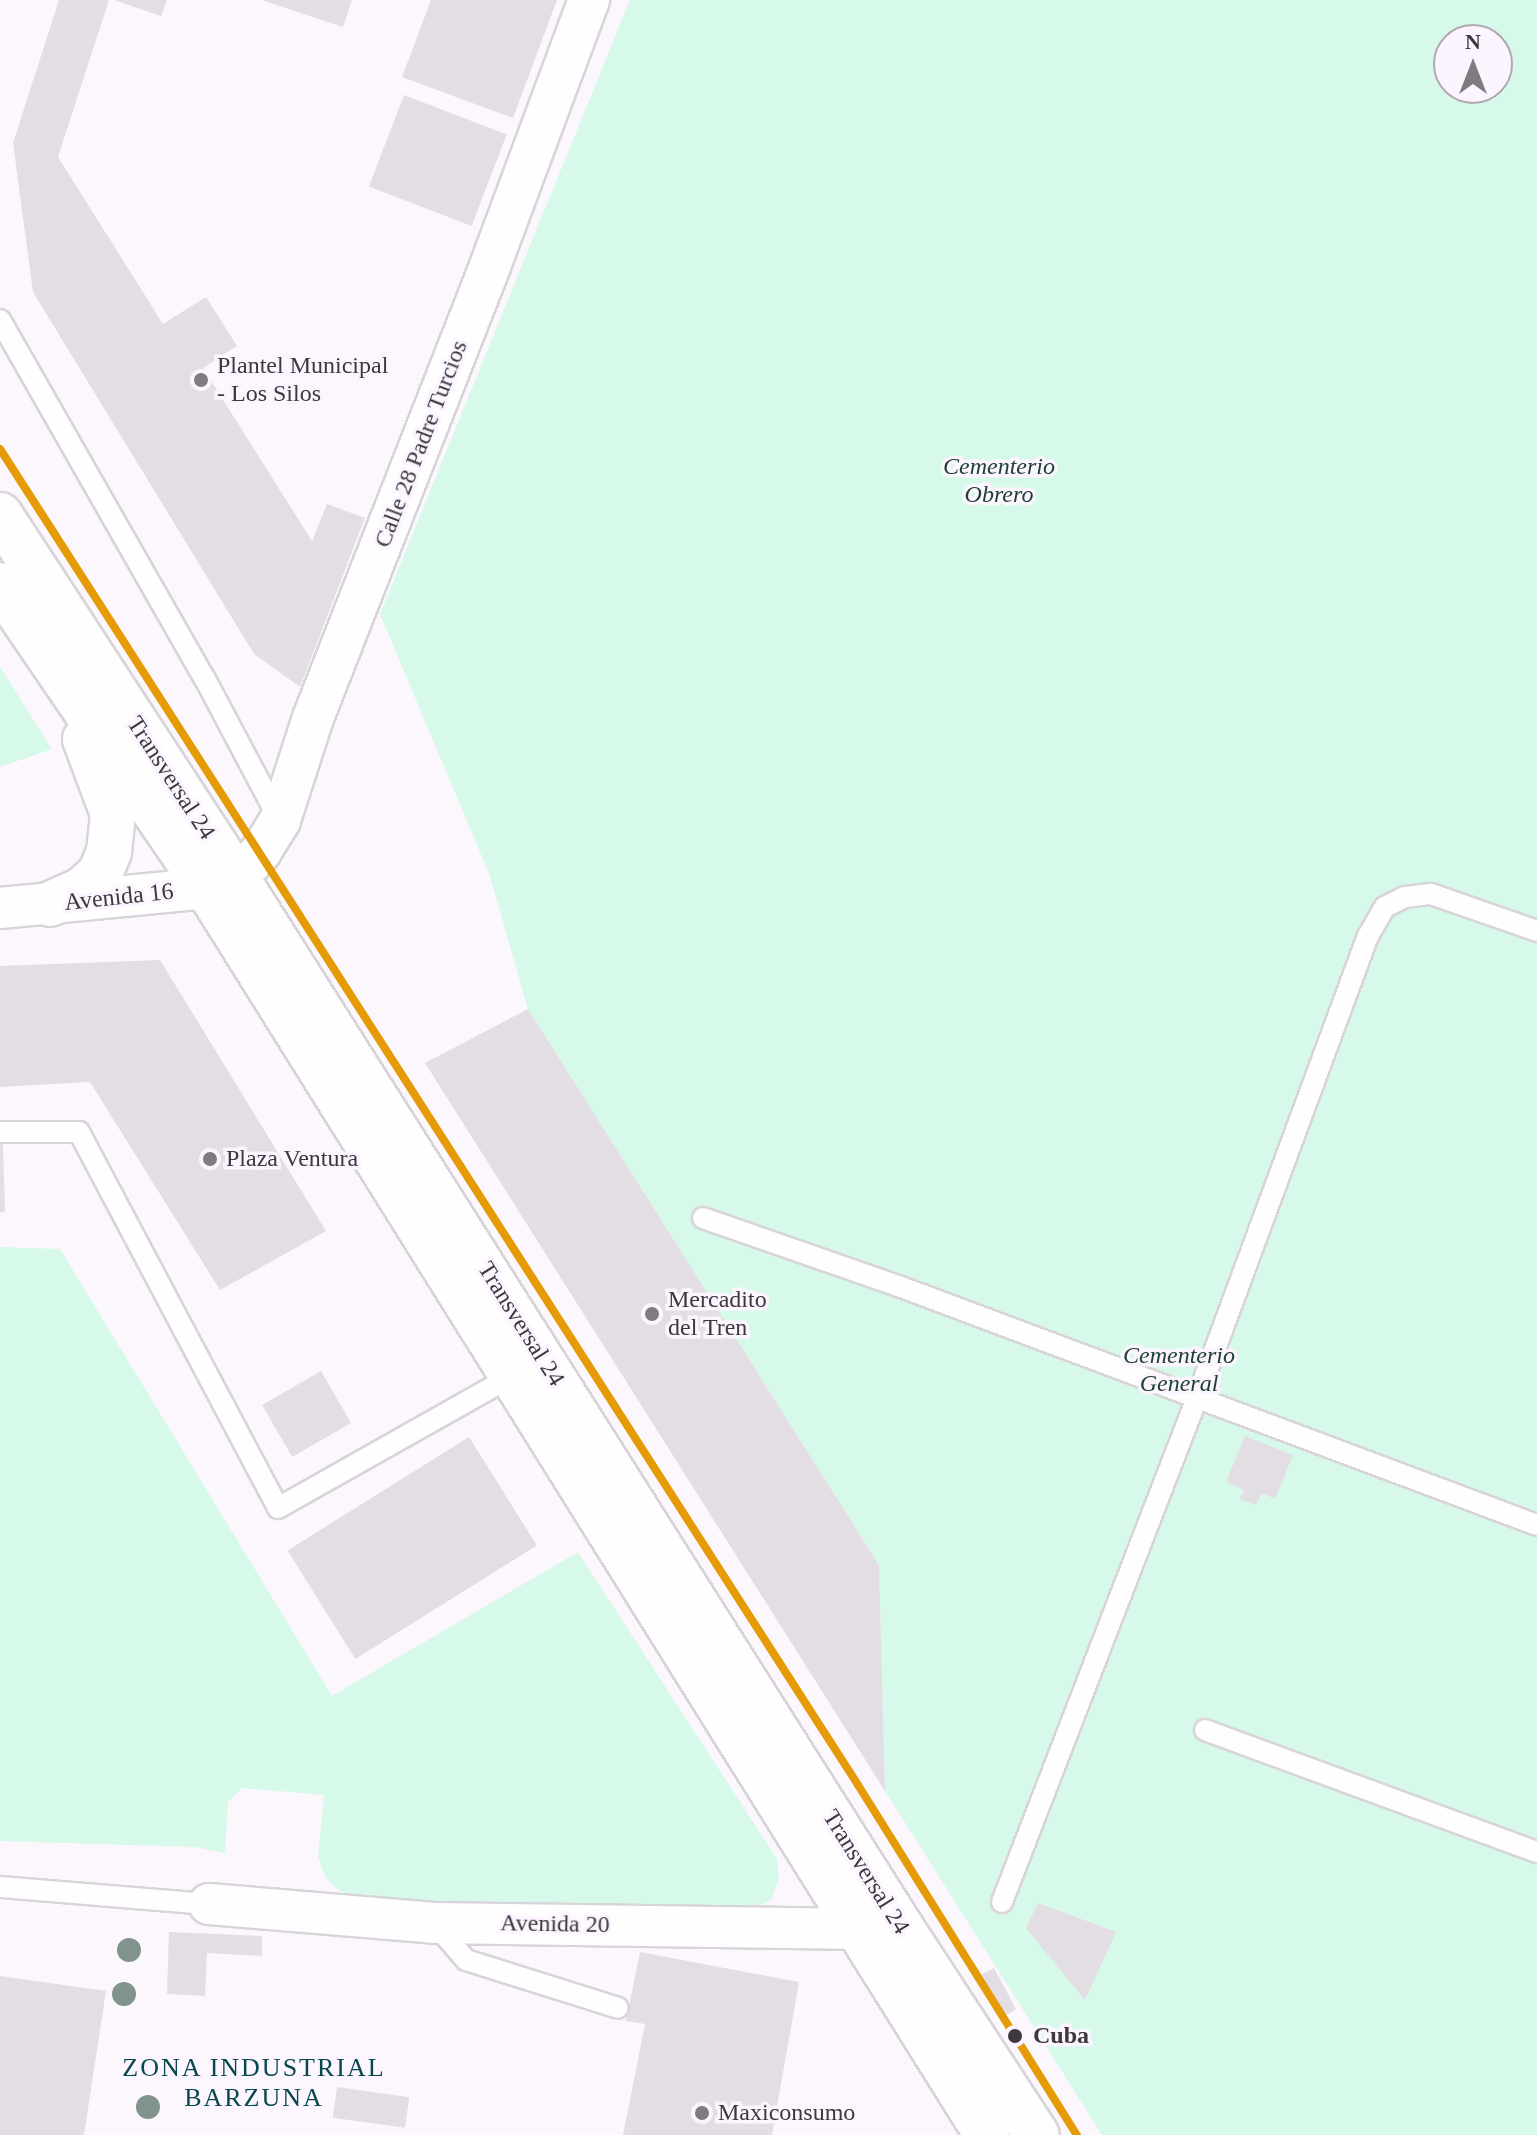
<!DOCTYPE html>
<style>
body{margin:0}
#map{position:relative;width:1537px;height:2135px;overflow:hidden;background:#fbf7fd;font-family:Georgia,serif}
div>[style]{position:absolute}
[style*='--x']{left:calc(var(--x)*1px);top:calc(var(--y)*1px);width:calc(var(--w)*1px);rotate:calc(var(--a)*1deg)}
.green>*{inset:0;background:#d6f9e9}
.building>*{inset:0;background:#e2dee4;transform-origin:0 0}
.roads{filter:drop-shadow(2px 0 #d8d4da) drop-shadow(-2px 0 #d8d4da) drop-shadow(0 2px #d8d4da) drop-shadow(0 -2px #d8d4da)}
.service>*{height:20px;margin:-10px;padding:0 10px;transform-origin:10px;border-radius:10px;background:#fefeff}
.minor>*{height:40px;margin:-20px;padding:0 20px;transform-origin:20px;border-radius:20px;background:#fefeff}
.secondary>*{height:44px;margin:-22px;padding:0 22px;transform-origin:22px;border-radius:22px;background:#fefeff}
.rail-1>*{height:8px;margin:-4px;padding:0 4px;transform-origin:4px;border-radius:4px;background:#e49b06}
.trees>*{width:24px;height:24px;margin:-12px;border-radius:50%;background:#81938d}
.dots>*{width:22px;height:22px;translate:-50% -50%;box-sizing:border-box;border:4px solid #fcf5ff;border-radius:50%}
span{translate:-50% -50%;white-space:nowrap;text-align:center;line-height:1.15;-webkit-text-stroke:7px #fcf5ff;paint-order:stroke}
.poi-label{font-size:24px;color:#3d383e}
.left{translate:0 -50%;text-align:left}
.street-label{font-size:24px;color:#3d383e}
.park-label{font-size:24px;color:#1d4232;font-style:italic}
.stop-label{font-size:24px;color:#3d383e;font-weight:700}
.neighbourhood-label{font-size:26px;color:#07484d;letter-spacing:2px}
.north{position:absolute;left:1433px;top:24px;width:80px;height:80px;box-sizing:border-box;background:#fcf5ff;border:2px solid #b0a9b2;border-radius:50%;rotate:0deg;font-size:22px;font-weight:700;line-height:32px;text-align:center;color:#3d383e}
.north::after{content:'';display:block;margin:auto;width:28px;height:36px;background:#807b81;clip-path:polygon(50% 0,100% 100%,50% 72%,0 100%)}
</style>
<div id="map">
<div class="green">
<i style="clip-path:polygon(evenodd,630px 0,1537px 0,1537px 2135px,1102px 2135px,885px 1791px,879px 1565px,528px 1009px,490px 876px,380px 614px,630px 0,1449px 40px,1497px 40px,1497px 88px,1449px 88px,1449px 40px)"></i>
<i style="clip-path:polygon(0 667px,52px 749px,0 767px)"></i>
<i style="clip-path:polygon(0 1247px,60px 1249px,332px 1696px,578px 1552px,777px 1859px,779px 1878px,771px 1900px,756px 1907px,360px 1901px,341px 1892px,325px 1877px,318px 1857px,324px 1795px,242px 1788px,228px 1802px,225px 1853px,195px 1847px,0 1841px)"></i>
</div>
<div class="building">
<i style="clip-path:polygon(59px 0,109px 0,58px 157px,163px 324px,206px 297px,237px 346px,203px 368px,312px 541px,327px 504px,365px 518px,300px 687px,254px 654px,33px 292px,13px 143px)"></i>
<i style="clip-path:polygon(114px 0,167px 0,161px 16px)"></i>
<i style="clip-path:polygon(262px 0,352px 0,343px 27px)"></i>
<i style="clip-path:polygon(431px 0,557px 0,513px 118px,402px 77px)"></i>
<i style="left:404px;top:95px;width:110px;height:98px;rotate:21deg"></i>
<i style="clip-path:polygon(160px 960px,326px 1231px,220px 1290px,90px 1082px,0 1087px,0 966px)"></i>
<i style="clip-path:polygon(528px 1009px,879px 1565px,885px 1791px,425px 1063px)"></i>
<i style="clip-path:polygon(0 1144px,3px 1144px,5px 1212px,0 1212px)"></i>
<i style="left:321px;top:1371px;width:60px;height:68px;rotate:60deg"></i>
<i style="clip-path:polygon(1245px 1436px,1293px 1455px,1275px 1499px,1262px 1493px,1256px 1505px,1240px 1499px,1244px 1490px,1226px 1482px)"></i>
<i style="left:469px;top:1437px;width:128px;height:214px;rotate:58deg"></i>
<i style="clip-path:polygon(1038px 1903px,1116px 1932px,1085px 2000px,1026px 1928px)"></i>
<i style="clip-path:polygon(169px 1932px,262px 1936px,262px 1956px,207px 1953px,205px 1996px,167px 1994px)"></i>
<i style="clip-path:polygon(640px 1952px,799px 1982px,772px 2135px,623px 2135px,645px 2024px,626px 2021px)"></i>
<i style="left:994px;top:1968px;width:47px;height:14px;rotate:62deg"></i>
<i style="clip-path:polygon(0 1976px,106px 1991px,84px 2135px,0 2135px)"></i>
<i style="left:337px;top:2087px;width:73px;height:31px;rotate:8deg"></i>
</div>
<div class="roads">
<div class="service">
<i style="--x:0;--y:320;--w:413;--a:60.3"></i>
<i style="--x:205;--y:679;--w:158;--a:62.1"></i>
<i style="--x:0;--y:1132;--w:79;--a:0"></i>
<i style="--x:79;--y:1132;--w:425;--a:62.1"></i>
<i style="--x:278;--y:1508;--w:271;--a:-29.4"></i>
<i style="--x:703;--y:1218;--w:210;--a:19.2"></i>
<i style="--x:901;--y:1287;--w:679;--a:20.52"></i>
<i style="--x:1205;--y:1730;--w:354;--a:20.2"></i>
<i style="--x:0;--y:1887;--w:210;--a:4.7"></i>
<i style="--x:1002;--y:1902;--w:540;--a:-68.85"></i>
<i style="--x:1197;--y:1398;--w:493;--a:-69.7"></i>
<i style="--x:1368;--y:936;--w:34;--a:-60"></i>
<i style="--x:1385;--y:907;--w:22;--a:-27"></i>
<i style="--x:1405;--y:897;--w:26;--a:-7"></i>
<i style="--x:1431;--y:894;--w:112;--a:19.2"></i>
<i style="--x:434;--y:1923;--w:49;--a:49.1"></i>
<i style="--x:466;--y:1960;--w:159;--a:17.5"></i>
</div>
<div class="minor">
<i style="--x:0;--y:908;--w:208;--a:-5.5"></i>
<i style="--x:207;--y:888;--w:31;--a:-17"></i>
<i style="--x:237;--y:879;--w:37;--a:-49"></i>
<i style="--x:261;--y:851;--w:36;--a:-58"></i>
<i style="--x:280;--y:820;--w:107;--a:-72.1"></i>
<i style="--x:313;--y:718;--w:485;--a:-68.6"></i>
<i style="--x:490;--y:266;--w:284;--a:-69.6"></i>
<i style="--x:209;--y:1904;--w:226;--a:4.8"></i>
<i style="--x:434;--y:1923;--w:450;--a:0.8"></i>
</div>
<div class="secondary">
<i style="--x:0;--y:515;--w:434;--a:56.9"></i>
<i style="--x:237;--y:879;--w:1243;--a:57.65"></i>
<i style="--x:902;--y:1929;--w:246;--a:56.8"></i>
<i style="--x:0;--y:585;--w:367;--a:55.7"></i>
<i style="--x:207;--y:888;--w:1471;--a:57.97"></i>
<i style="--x:50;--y:904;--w:35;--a:-24"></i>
<i style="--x:82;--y:890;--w:24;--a:-42"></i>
<i style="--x:100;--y:874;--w:24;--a:-68"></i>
<i style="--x:109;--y:852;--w:38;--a:-84"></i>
<i style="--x:113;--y:814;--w:80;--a:-110.5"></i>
</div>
</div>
<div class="rail-1">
<i style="--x:0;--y:449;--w:1588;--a:57.29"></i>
<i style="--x:858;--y:1785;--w:413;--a:58"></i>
</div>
<div class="trees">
<i style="left:129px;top:1950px"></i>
<i style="left:124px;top:1994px"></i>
<i style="left:148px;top:2107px"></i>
</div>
<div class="dots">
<i style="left:201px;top:380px;background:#807b81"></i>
<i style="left:210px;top:1159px;background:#807b81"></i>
<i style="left:652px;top:1314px;background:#807b81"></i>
<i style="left:1015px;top:2036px;background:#3d383e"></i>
<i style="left:702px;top:2113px;background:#807b81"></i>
</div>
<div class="poi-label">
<span class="left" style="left:217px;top:380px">Plantel Municipal<br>- Los Silos</span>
<span class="left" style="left:226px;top:1159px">Plaza Ventura</span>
<span class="left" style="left:668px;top:1314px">Mercadito<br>del Tren</span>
<span class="left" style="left:718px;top:2113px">Maxiconsumo</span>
</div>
<div class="street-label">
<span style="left:421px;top:444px;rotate:-69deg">Calle 28 Padre Turcios</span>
<span style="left:171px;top:778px;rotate:57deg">Transversal 24</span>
<span style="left:119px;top:897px;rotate:-6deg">Avenida 16</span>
<span style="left:521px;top:1324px;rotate:58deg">Transversal 24</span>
<span style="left:866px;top:1872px;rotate:58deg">Transversal 24</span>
<span style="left:555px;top:1924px;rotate:1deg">Avenida 20</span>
</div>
<div class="park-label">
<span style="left:999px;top:481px">Cementerio<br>Obrero</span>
<span style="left:1179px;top:1370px">Cementerio<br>General</span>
</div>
<div class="stop-label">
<span class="left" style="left:1033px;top:2036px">Cuba</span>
</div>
<div class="neighbourhood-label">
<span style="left:254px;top:2083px">ZONA INDUSTRIAL<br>BARZUNA</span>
</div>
<div class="north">N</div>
</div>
